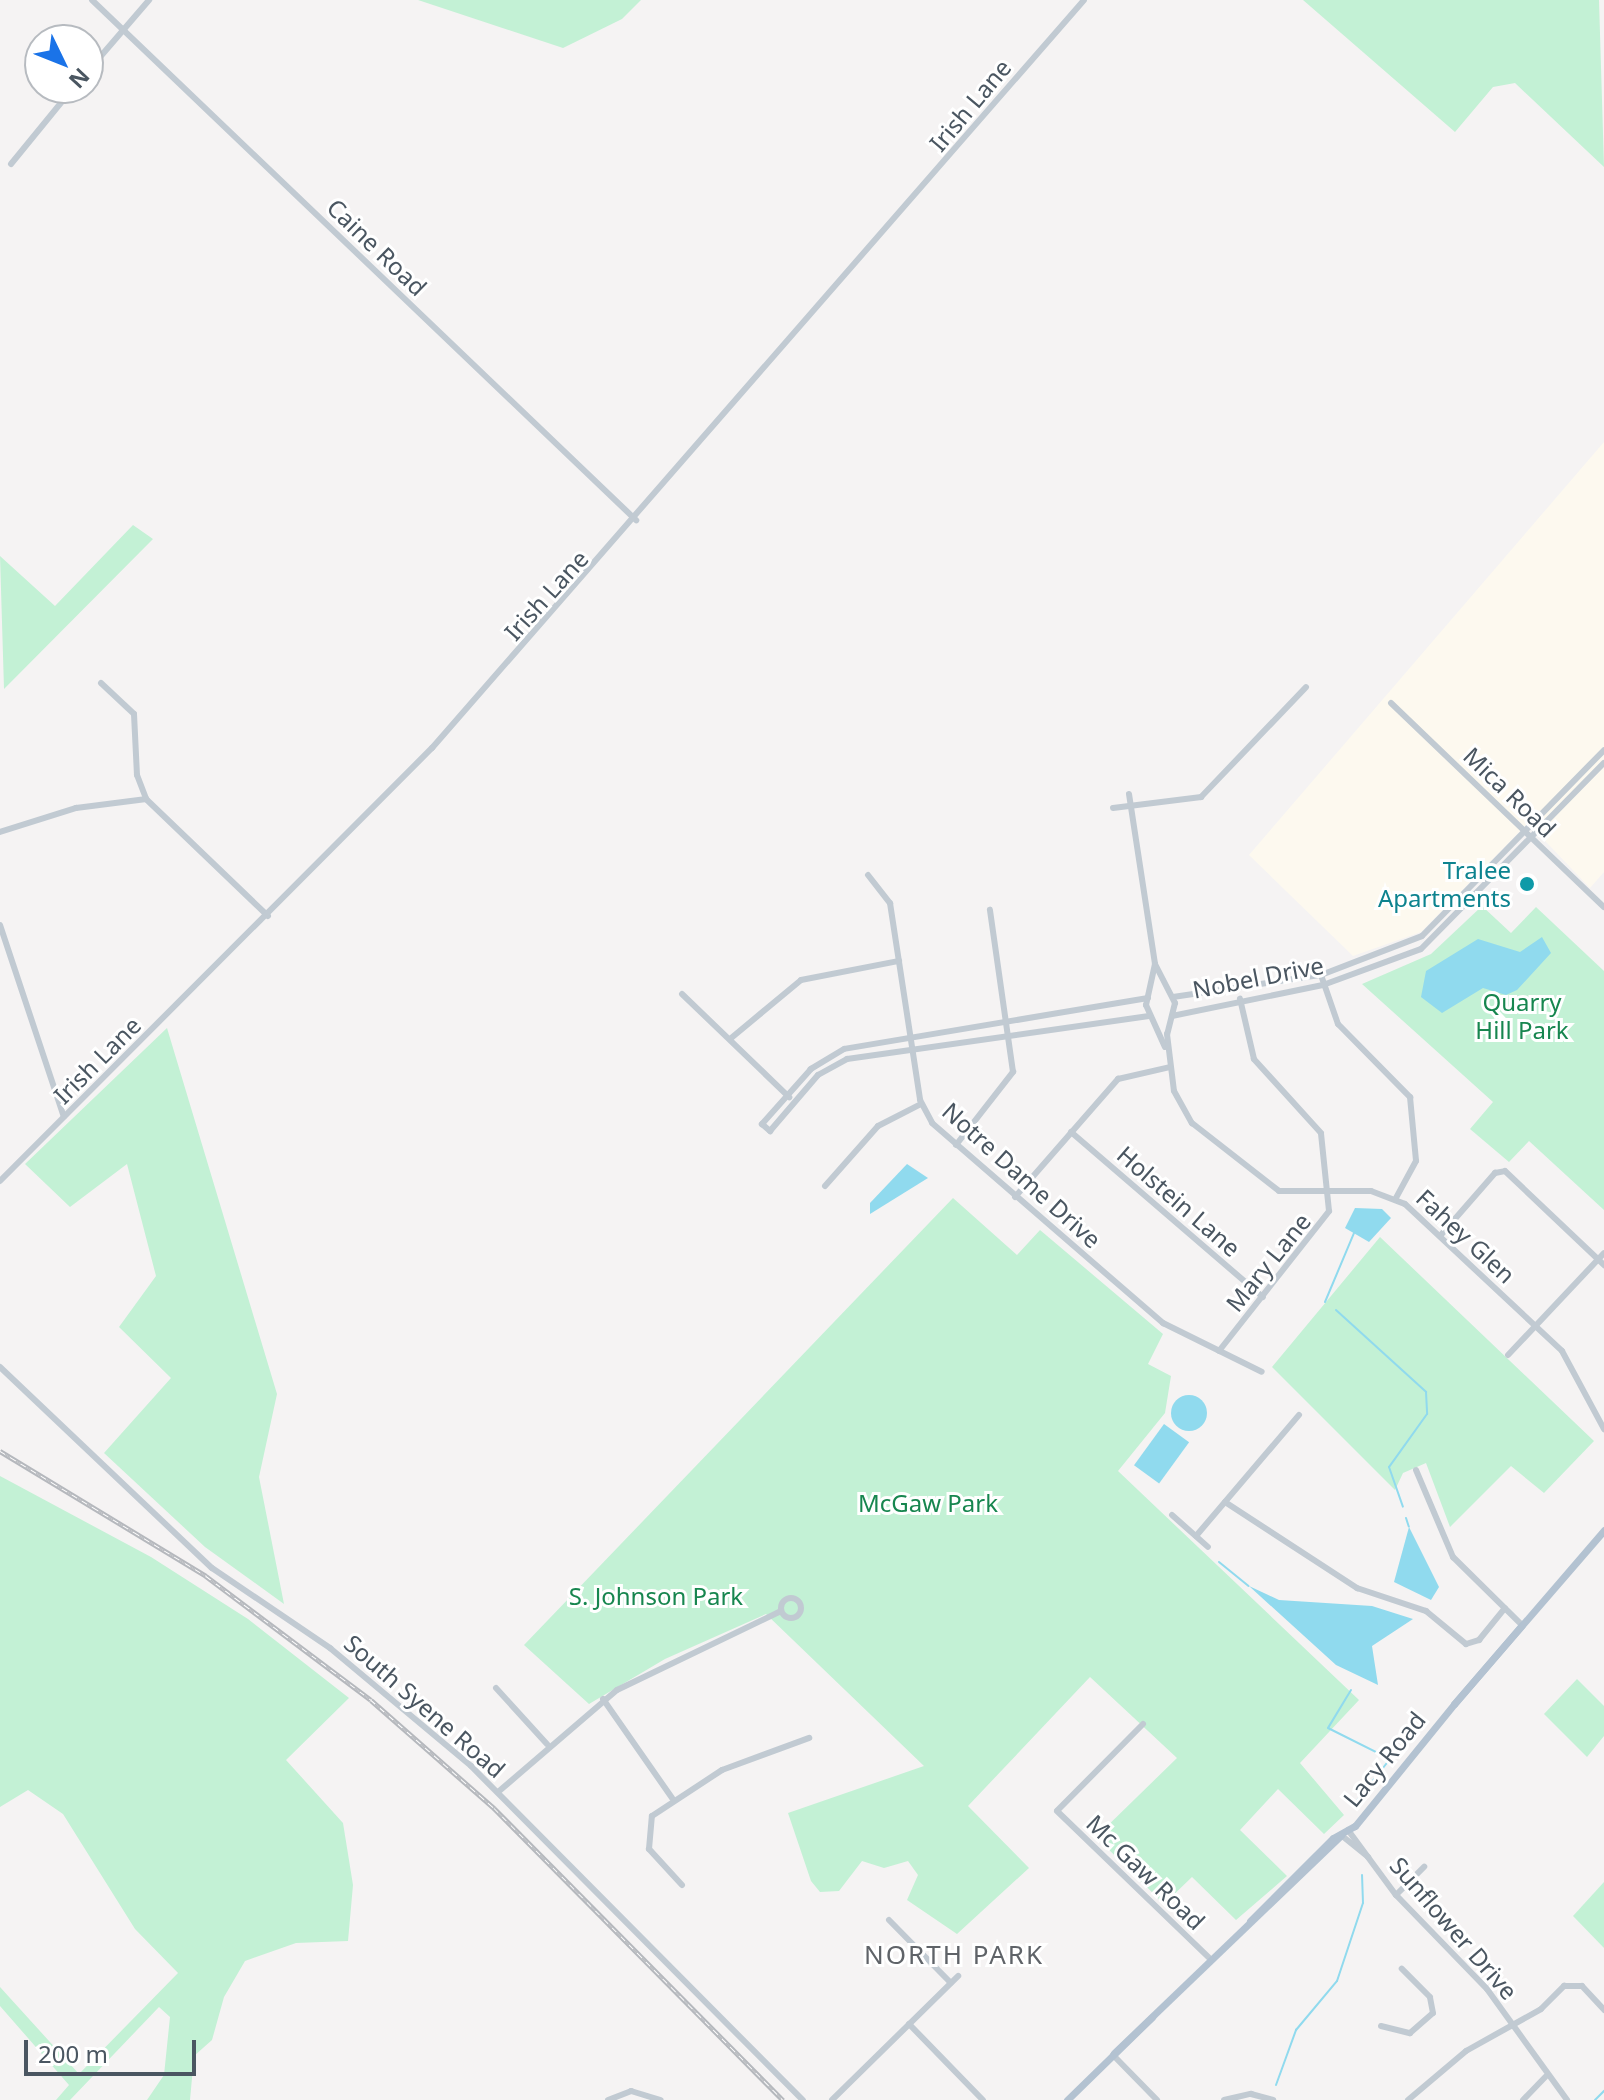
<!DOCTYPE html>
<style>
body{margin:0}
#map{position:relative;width:1604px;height:2100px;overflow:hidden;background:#f5f3f3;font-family:"Noto Sans",sans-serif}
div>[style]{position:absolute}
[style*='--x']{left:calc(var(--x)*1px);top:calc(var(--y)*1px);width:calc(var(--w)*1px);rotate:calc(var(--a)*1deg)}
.commercial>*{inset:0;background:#fdf9ef}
.green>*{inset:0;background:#c3f1d5}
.water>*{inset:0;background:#90daee;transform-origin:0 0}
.round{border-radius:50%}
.stream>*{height:2px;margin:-1px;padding:0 1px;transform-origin:1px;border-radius:1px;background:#90daee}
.minor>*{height:6px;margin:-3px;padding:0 3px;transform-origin:3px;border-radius:3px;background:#c1cad2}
.minor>.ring{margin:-3px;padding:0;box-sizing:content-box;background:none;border:6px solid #c1cad2;border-radius:50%}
.major>*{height:7px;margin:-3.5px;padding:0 3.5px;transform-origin:3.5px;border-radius:3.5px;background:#b3c2d1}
.rail>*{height:5px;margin-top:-2.5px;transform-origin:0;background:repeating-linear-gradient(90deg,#fff 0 6px,#b5b8bd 0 12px);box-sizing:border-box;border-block:2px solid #b5b8bd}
.dots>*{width:22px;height:22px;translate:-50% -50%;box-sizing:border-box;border:4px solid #fff;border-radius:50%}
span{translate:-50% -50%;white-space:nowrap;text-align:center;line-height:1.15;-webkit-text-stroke:6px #fff;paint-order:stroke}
.street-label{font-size:24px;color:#4a5661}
.culture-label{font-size:24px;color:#0d838f}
.right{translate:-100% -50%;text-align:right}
.park-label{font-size:24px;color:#17864f}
.neighbourhood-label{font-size:26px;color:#5f6368;letter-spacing:2px}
.north{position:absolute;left:24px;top:24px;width:80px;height:80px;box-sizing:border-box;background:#fff;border:2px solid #b7bbc0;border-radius:50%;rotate:133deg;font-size:22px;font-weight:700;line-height:32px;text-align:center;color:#4a5661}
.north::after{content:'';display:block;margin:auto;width:28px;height:36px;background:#1a73e8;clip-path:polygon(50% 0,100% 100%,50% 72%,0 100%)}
.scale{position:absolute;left:24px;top:2040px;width:172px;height:36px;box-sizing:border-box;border:4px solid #4a5661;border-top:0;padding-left:10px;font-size:24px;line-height:28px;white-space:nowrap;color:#4a5661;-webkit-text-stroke:6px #fff;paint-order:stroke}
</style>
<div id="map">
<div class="commercial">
<i style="clip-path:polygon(1604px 442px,1604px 872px,1590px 888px,1528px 823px,1421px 932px,1353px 956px,1249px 855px)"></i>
</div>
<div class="green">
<i style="clip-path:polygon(418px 0,641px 0,622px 19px,563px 48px)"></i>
<i style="clip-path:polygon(1303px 0,1599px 0,1604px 167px,1515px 83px,1493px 87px,1455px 132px)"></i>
<i style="clip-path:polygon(133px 525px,153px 539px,4px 689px,0 556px,55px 606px)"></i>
<i style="clip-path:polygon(1482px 906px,1511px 933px,1536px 907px,1604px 971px,1604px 1210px,1529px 1141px,1509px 1162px,1470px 1129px,1493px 1102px,1362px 984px,1431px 954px)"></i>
<i style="clip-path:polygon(167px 1028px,277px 1394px,259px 1477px,284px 1604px,205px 1547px,104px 1453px,171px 1378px,119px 1327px,156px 1276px,127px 1164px,70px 1207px,25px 1164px)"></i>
<i style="clip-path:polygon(953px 1198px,1017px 1255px,1040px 1230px,1163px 1334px,1148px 1364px,1171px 1376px,1165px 1413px,1118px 1471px,1359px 1700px,1300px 1763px,1344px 1815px,1324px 1834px,1278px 1789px,1240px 1830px,1287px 1876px,1236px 1920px,1192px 1877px,1164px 1904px,1096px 1837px,1177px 1758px,1090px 1677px,968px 1806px,1029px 1868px,957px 1934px,907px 1900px,918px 1875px,908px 1861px,884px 1868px,862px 1861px,839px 1891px,820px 1892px,811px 1881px,788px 1813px,924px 1766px,766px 1614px,665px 1659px,589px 1704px,524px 1645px)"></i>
<i style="clip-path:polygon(1380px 1237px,1594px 1441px,1544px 1493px,1511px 1466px,1450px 1527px,1426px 1463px,1403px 1473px,1395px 1490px,1272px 1367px)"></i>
<i style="clip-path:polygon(0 1476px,151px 1557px,248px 1619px,349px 1698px,286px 1760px,343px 1823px,353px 1885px,348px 1941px,296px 1943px,245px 1961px,224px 1997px,212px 2040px,194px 2056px,190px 2100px,147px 2100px,164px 2075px,170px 2017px,159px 2007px,70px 2100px,56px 2100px,69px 2085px,0 2006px,0 1987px,79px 2074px,178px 1973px,135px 1929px,63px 1814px,28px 1790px,0 1807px)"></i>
<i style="clip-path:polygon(1577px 1679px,1604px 1706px,1604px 1736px,1587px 1757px,1544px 1714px)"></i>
<i style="clip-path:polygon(1604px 1882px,1604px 1948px,1573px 1916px)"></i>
</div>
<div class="water">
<i style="clip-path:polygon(1542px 937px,1551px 953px,1517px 990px,1506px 995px,1483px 988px,1442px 1013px,1421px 997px,1426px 971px,1478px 939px,1520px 952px)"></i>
<i style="clip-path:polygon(907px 1164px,928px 1178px,870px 1214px,870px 1203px)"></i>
<i style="clip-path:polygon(1355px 1208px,1382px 1209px,1391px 1218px,1369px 1242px,1345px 1228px)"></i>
<i class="round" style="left:1171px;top:1395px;width:36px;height:36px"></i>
<i style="left:1164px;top:1424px;width:31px;height:51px;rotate:36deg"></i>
<i style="clip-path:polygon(1409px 1527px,1439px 1587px,1431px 1600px,1394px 1582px)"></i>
<i style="clip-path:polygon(1249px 1586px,1279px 1600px,1372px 1606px,1413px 1619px,1372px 1646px,1378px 1685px,1336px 1665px)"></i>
</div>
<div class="stream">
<i style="--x:1325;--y:1302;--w:75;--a:-67.2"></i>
<i style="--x:1336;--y:1310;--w:122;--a:42.3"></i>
<i style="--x:1426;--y:1392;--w:22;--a:87"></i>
<i style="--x:1427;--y:1414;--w:65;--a:125.6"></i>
<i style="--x:1389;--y:1467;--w:42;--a:70.7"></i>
<i style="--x:1406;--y:1518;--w:9;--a:72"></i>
<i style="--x:1219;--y:1562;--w:38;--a:39"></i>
<i style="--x:1351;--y:1690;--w:44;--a:121.2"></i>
<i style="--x:1328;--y:1728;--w:69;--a:26.6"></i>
<i style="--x:1390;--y:1759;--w:55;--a:128.3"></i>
<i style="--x:1276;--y:2085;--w:59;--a:-70"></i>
<i style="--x:1296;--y:2030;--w:64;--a:-50.1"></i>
<i style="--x:1337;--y:1981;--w:82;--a:-71.6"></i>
<i style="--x:1363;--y:1903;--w:28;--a:-92"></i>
<i style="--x:1595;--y:2100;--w:13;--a:-45"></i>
</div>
<div class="minor">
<i style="--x:92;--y:0;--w:753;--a:43.71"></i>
<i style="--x:88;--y:71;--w:94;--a:-49.3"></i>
<i style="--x:11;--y:164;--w:98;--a:-50.8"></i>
<i style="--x:101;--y:683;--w:45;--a:43.2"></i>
<i style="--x:134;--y:714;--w:61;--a:87.2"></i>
<i style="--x:137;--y:775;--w:26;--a:69"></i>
<i style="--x:146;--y:799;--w:169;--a:43.8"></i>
<i style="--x:1391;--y:703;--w:295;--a:43.8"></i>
<i style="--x:1129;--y:794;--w:172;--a:81.3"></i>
<i style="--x:1155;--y:964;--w:42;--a:102.4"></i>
<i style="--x:1146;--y:1005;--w:46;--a:65.7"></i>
<i style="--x:1113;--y:808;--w:89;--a:-7.1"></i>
<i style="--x:1201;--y:797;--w:152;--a:-46.3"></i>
<i style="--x:0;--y:832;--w:80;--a:-17.5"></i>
<i style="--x:76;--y:808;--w:71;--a:-7.3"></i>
<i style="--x:868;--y:875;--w:36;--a:52"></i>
<i style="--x:890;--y:903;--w:199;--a:81.3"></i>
<i style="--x:920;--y:1100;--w:26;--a:62"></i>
<i style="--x:932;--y:1123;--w:306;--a:40.9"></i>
<i style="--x:1163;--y:1323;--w:110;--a:26.3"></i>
<i style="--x:0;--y:925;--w:202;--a:71.6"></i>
<i style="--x:1155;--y:964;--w:44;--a:62.9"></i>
<i style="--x:1175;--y:1003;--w:32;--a:104"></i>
<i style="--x:1167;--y:1034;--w:57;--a:83"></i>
<i style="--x:1174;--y:1091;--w:37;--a:61"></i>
<i style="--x:1192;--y:1123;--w:110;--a:38"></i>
<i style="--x:1279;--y:1191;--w:92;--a:0"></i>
<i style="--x:1371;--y:1191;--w:36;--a:21"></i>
<i style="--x:1405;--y:1204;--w:215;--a:43.1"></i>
<i style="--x:1562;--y:1351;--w:89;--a:61.7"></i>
<i style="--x:1321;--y:975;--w:52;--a:70.9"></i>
<i style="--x:1338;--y:1024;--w:103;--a:45.4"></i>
<i style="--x:1410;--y:1097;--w:64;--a:84.6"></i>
<i style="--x:1416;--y:1161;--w:42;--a:118.4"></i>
<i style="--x:682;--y:994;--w:149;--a:43.9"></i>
<i style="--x:1173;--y:997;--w:150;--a:-8.5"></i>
<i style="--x:1321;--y:975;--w:108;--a:-21.1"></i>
<i style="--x:1422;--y:936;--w:260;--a:-45.6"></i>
<i style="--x:1148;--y:998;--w:308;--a:170.5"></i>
<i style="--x:844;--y:1049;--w:39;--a:149"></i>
<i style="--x:811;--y:1069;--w:74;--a:131.7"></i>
<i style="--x:762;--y:1124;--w:11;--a:41"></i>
<i style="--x:770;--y:1131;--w:74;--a:-49.4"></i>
<i style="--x:818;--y:1075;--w:33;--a:-29"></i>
<i style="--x:847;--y:1059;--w:305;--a:-8.1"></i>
<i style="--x:1172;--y:1016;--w:154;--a:-11.6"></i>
<i style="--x:1323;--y:985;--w:104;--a:-20.2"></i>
<i style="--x:1421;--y:949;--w:261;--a:-45.5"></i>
<i style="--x:730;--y:1039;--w:92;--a:-39.7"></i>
<i style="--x:801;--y:980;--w:100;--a:-11"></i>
<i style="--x:1071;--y:1132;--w:253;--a:40.7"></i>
<i style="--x:956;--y:1145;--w:93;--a:-52"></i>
<i style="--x:1013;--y:1072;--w:164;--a:-98.1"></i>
<i style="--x:0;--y:1181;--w:612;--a:-45.07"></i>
<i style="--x:432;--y:748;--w:992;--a:-48.92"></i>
<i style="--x:825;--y:1186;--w:80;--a:-48.5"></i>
<i style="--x:878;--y:1126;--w:48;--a:-27.1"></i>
<i style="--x:1015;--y:1197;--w:157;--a:-48.9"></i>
<i style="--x:1118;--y:1079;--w:53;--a:-13"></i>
<i style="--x:1440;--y:1236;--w:84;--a:-48.9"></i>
<i style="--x:1495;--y:1173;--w:10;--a:-11"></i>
<i style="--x:1505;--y:1171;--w:137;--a:43.5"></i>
<i style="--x:1219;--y:1351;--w:178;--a:-51.8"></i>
<i style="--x:1329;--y:1211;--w:78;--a:-95.9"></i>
<i style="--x:1321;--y:1133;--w:100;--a:-132.2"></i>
<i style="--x:1254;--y:1059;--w:62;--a:-103.1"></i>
<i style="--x:1508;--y:1355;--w:140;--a:-46.7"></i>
<i style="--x:0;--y:1367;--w:292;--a:43.5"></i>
<i style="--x:212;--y:1568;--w:143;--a:34.1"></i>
<i style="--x:330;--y:1648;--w:184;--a:39.9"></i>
<i style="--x:471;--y:1766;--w:471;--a:45.2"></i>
<i style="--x:1416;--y:1470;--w:95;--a:67"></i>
<i style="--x:1453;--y:1557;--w:97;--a:44.6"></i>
<i style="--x:1225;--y:1502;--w:158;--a:33.1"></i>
<i style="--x:1357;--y:1588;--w:73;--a:18.4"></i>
<i style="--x:1426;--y:1611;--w:52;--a:39.5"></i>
<i style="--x:1466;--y:1644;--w:14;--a:-17"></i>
<i style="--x:1479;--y:1640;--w:41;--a:-50.9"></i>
<i style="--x:1172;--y:1515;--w:48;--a:41.6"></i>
<i style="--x:1196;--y:1536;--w:159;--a:-49.6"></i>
<i class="ring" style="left:781px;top:1598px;width:14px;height:14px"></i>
<i style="--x:496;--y:1688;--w:76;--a:47.7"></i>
<i style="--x:603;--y:1699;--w:121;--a:55.1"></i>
<i style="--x:1143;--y:1724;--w:122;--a:134.7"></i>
<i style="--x:1057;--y:1811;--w:213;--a:44"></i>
<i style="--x:498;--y:1792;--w:157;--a:-40.6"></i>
<i style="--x:617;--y:1690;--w:182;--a:-25.7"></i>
<i style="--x:1348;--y:1830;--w:81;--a:53.6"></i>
<i style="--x:1396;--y:1895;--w:131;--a:45.9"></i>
<i style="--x:1487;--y:1989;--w:137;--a:54.2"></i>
<i style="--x:1341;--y:1835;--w:35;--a:39"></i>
<i style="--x:682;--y:1885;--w:49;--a:-132.5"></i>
<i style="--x:649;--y:1849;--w:33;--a:-85"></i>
<i style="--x:652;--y:1816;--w:84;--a:-33.3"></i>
<i style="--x:722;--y:1770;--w:93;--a:-20.2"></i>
<i style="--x:1396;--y:1895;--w:40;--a:-45"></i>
<i style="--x:889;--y:1920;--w:88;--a:45.5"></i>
<i style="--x:909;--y:2024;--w:106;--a:45.8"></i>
<i style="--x:1381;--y:2026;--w:30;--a:14"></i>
<i style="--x:1410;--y:2033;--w:30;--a:-41"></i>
<i style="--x:1433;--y:2013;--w:16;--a:-101"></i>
<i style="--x:1430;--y:1997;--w:40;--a:-135"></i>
<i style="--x:1113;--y:2055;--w:63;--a:45.6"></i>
<i style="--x:608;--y:2100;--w:25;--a:-21"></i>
<i style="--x:631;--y:2091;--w:31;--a:17"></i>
<i style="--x:832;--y:2100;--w:177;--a:-44.5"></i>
<i style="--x:1224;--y:2100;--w:28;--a:-13"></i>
<i style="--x:1251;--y:2094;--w:23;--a:15"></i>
<i style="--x:1408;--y:2100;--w:76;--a:-40.2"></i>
<i style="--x:1466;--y:2051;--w:86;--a:-29.2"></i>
<i style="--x:1541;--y:2009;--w:33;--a:-45"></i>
<i style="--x:1564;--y:1986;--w:18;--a:0"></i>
<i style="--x:1582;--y:1986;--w:33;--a:47"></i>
<i style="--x:1523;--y:2100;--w:32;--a:-46"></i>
</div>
<div class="major">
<i style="--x:1522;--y:1625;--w:104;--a:130.7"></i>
<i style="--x:1454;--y:1704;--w:230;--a:-49.2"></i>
<i style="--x:1250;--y:1921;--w:117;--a:-45"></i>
<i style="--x:1333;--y:1838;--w:25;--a:-29"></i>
<i style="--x:1355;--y:1826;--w:157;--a:-50.9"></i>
<i style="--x:1114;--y:2053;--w:315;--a:-43.8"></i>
<i style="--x:1067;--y:2100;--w:119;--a:-44.3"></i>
</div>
<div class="rail">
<i style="--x:0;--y:1451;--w:241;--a:31.2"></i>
<i style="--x:206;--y:1576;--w:206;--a:36.9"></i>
<i style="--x:371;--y:1700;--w:164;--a:41.3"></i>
<i style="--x:494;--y:1808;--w:411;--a:45.3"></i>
</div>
<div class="dots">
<i style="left:1527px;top:884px;background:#0f9aa8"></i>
</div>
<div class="street-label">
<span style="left:970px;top:105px;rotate:-50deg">Irish Lane</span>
<span style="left:377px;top:247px;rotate:44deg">Caine Road</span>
<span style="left:546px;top:595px;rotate:-48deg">Irish Lane</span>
<span style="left:1510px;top:792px;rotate:44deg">Mica Road</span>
<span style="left:1258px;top:977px;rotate:-11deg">Nobel Drive</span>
<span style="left:97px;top:1060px;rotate:-45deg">Irish Lane</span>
<span style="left:1022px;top:1175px;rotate:42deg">Notre Dame Drive</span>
<span style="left:1179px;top:1201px;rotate:41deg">Holstein Lane</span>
<span style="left:1466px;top:1236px;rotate:43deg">Fahey Glen</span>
<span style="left:1268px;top:1262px;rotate:-51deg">Mary Lane</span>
<span style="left:425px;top:1706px;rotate:41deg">South Syene Road</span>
<span style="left:1384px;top:1759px;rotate:-51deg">Lacy Road</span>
<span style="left:1146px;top:1872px;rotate:44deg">Mc Gaw Road</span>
<span style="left:1454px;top:1928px;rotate:49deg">Sunflower Drive</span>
</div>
<div class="culture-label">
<span class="right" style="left:1511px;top:884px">Tralee<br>Apartments</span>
</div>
<div class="park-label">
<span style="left:1522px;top:1016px">Quarry<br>Hill Park</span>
<span style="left:928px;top:1503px">McGaw Park</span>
<span style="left:656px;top:1596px">S. Johnson Park</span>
</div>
<div class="neighbourhood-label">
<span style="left:954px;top:1955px">NORTH PARK</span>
</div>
<div class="north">N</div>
<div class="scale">200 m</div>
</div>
